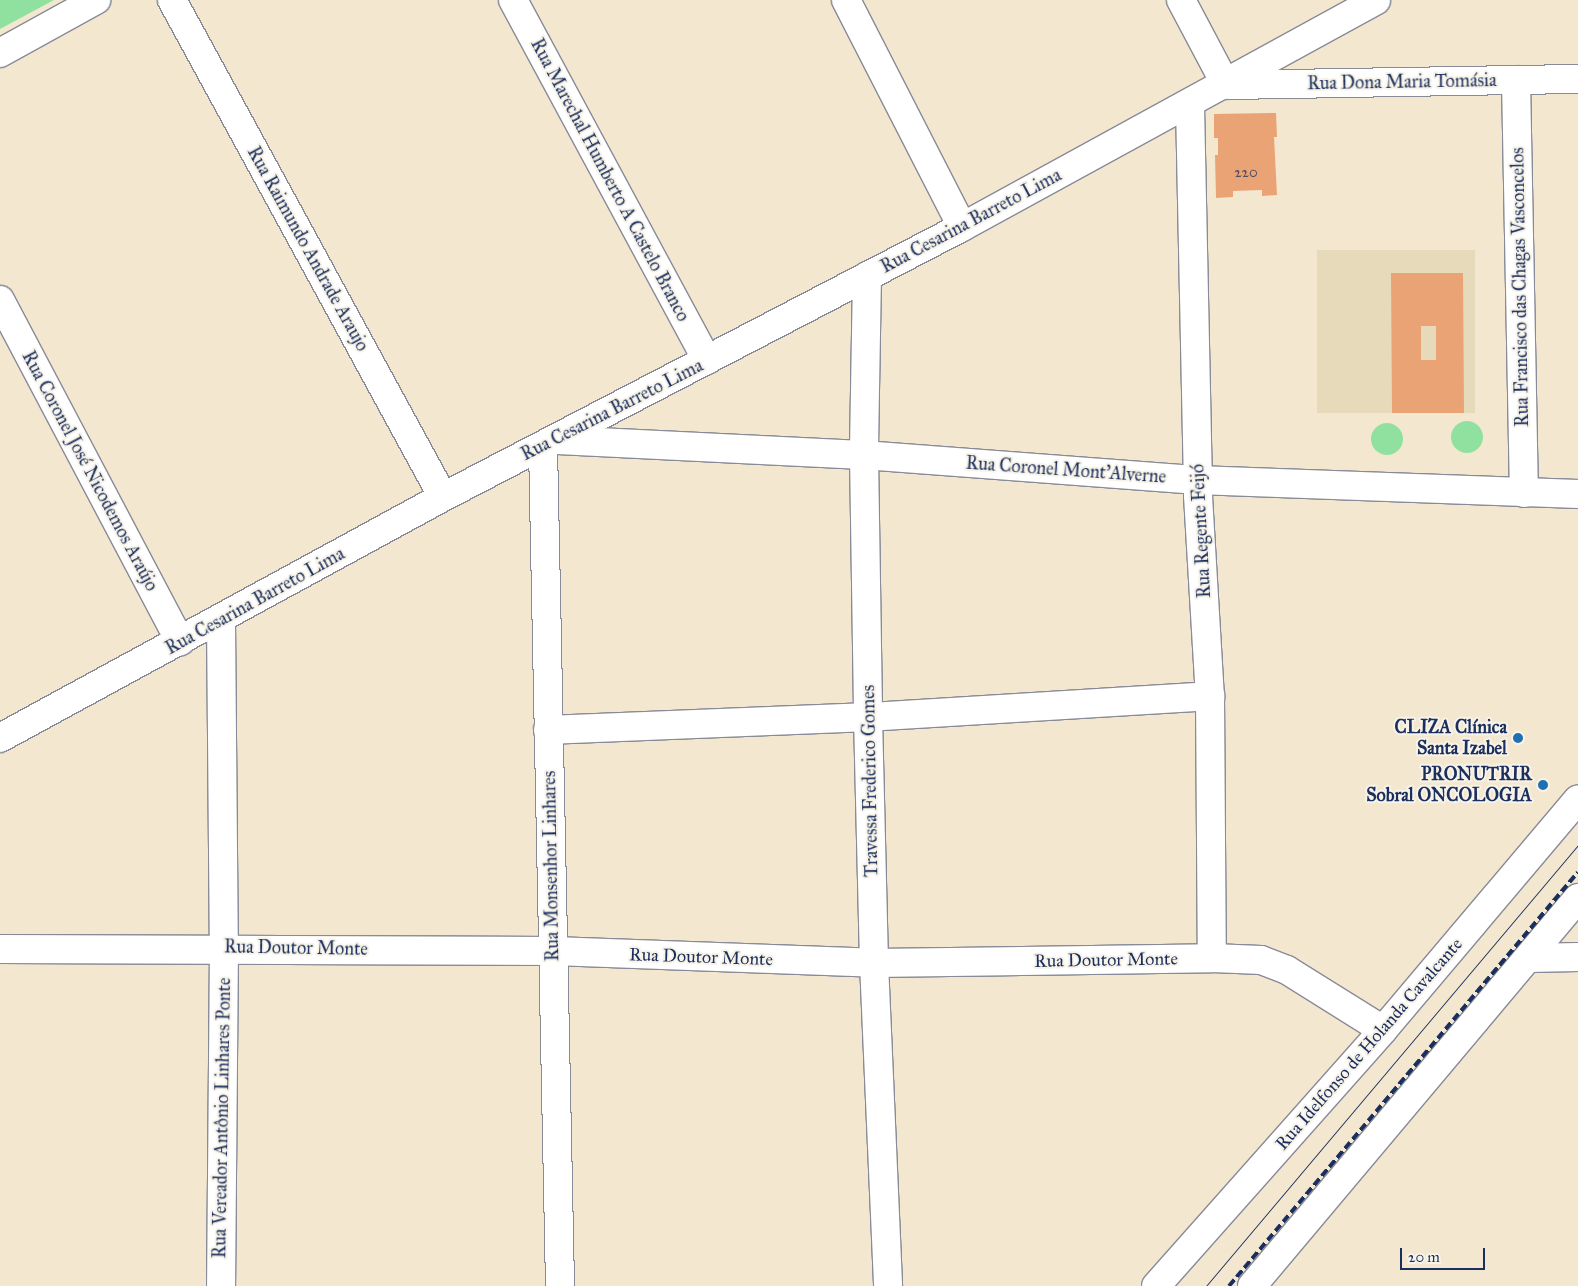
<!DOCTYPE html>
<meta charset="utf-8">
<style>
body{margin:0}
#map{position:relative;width:1578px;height:1286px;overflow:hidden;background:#f4e7d0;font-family:"IM FELL Great Primer",serif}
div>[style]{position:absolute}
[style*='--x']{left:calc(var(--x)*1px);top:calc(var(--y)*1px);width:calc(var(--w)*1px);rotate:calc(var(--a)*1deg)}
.built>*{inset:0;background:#e6daba;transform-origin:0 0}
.green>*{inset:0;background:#90e1a0}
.round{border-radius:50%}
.building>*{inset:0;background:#eaa375}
.roads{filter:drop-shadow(1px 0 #888b97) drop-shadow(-1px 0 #888b97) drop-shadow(0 1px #888b97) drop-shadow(0 -1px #888b97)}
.minor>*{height:28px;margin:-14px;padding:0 14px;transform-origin:14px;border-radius:14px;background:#fff}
.major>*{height:28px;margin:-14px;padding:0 14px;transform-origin:14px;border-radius:14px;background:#fff}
.tram>*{height:1px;margin:-0.5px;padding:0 0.5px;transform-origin:0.5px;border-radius:0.5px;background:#1b2f5e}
.rail>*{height:4px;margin-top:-2px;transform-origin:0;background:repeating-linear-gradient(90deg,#1b2f5e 0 8px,transparent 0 12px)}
.dots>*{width:14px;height:14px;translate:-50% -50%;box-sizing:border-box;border:2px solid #f7f3e8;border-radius:50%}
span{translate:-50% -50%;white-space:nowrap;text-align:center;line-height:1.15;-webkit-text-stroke:4px #f7f3e8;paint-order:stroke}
.number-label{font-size:15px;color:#4f4c64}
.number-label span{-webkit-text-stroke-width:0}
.street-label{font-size:18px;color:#1b2f5e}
.poi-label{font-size:18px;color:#1b2f5e;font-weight:700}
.right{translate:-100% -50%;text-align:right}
.scale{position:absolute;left:1400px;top:1248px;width:85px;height:22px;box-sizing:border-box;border:2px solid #1b2f5e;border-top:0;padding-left:6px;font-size:15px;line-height:18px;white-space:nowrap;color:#1b2f5e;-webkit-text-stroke:4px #f7f3e8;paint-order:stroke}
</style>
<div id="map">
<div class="built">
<i style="left:1317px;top:250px;width:158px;height:163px"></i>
</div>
<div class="green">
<i style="clip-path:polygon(0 0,54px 0,0 29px)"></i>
<i class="round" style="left:1451px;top:421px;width:32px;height:32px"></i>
<i class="round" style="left:1371px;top:423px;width:32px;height:32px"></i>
</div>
<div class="building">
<i style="clip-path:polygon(1276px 113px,1277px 137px,1274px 137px,1277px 195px,1262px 196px,1262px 190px,1233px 191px,1233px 197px,1216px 198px,1215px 155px,1218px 155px,1218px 138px,1214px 138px,1214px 114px)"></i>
<i style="clip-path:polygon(evenodd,1391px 273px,1463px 273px,1464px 413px,1392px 413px,1391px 273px,1421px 326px,1436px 326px,1436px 360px,1421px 360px,1421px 326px)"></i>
</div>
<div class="roads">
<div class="minor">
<i style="--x:172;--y:0;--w:566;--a:61.4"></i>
<i style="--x:513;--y:0;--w:409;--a:61.7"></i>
<i style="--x:846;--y:0;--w:255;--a:62.9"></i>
<i style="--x:1181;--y:0;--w:96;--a:62.1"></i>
<i style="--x:0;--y:53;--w:110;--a:-28.9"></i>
<i style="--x:1516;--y:80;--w:413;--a:88.9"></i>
<i style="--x:1230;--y:85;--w:348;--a:-1"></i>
<i style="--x:1190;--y:105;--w:391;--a:88.8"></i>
<i style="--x:1198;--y:496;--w:200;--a:86.6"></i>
<i style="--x:1210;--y:696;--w:262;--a:89.6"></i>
<i style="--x:867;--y:276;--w:179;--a:91"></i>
<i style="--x:864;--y:455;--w:262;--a:89.1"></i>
<i style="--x:868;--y:717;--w:246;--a:88.6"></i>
<i style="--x:874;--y:963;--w:323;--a:87.5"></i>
<i style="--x:0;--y:300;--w:386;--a:62.2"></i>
<i style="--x:556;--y:440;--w:308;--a:2.8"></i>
<i style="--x:864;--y:455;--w:334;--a:4.3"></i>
<i style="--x:1197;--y:480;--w:381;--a:2.1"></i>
<i style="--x:543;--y:446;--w:840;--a:88.84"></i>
<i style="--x:221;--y:621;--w:326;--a:89.5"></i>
<i style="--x:224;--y:947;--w:339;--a:90.5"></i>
<i style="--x:548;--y:730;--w:320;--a:-2.3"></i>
<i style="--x:868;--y:717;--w:343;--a:-3.5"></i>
<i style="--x:0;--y:738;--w:504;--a:-28.55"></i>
<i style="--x:443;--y:497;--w:585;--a:-27.48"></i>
<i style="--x:962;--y:227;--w:472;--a:-28.7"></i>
<i style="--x:0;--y:949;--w:553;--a:0.21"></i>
<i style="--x:553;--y:951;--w:321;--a:2.1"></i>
<i style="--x:874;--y:963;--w:338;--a:-0.8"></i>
<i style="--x:1212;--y:958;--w:49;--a:2.3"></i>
<i style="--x:1261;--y:960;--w:28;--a:21"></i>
<i style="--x:1287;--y:970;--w:113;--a:32"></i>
<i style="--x:1528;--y:958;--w:50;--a:-1.1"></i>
</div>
<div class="major">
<i style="--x:1156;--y:1286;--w:342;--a:-48.4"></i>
<i style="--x:1383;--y:1030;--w:302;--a:-49.8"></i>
<i style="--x:1252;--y:1286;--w:507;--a:-49.96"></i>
</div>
</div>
<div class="tram">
<i style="--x:1206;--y:1286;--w:577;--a:-49.85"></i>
</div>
<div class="rail">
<i style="--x:1229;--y:1286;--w:541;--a:-49.87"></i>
</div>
<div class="dots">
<i style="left:1518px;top:738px;background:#1f6fb2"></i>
<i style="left:1543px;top:785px;background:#1f6fb2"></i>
</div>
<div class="number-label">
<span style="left:1246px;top:173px">220</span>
</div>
<div class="street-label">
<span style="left:1402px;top:82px;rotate:-1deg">Rua Dona Maria Tomásia</span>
<span style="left:610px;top:180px;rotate:62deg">Rua Marechal Humberto A Castelo Branco</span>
<span style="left:971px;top:221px;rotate:-28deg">Rua Cesarina Barreto Lima</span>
<span style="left:308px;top:249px;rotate:61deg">Rua Raimundo Andrade Araujo</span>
<span style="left:1520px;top:287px;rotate:-91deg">Rua Francisco das Chagas Vasconcelos</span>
<span style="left:612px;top:410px;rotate:-27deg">Rua Cesarina Barreto Lima</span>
<span style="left:1066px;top:470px;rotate:4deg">Rua Coronel Mont'Alverne</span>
<span style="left:90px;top:471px;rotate:62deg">Rua Coronel José Nicodemos Araújo</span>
<span style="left:1201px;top:531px;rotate:-93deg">Rua Regente Feijó</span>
<span style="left:255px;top:601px;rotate:-29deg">Rua Cesarina Barreto Lima</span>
<span style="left:870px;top:781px;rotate:-91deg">Travessa Frederico Gomes</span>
<span style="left:551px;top:866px;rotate:-91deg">Rua Monsenhor Linhares</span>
<span style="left:296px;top:948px;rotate:1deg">Rua Doutor Monte</span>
<span style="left:701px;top:957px;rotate:2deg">Rua Doutor Monte</span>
<span style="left:1106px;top:960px;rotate:-1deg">Rua Doutor Monte</span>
<span style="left:1369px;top:1044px;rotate:-49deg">Rua Idelfonso de Holanda Cavalcante</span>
<span style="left:222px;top:1118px;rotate:-89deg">Rua Vereador Antônio Linhares Ponte</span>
</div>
<div class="poi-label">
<span class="right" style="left:1507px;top:738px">CLIZA Clínica<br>Santa Izabel</span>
<span class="right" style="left:1532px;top:785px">PRONUTRIR<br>Sobral ONCOLOGIA</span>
</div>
<div class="scale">20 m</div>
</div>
